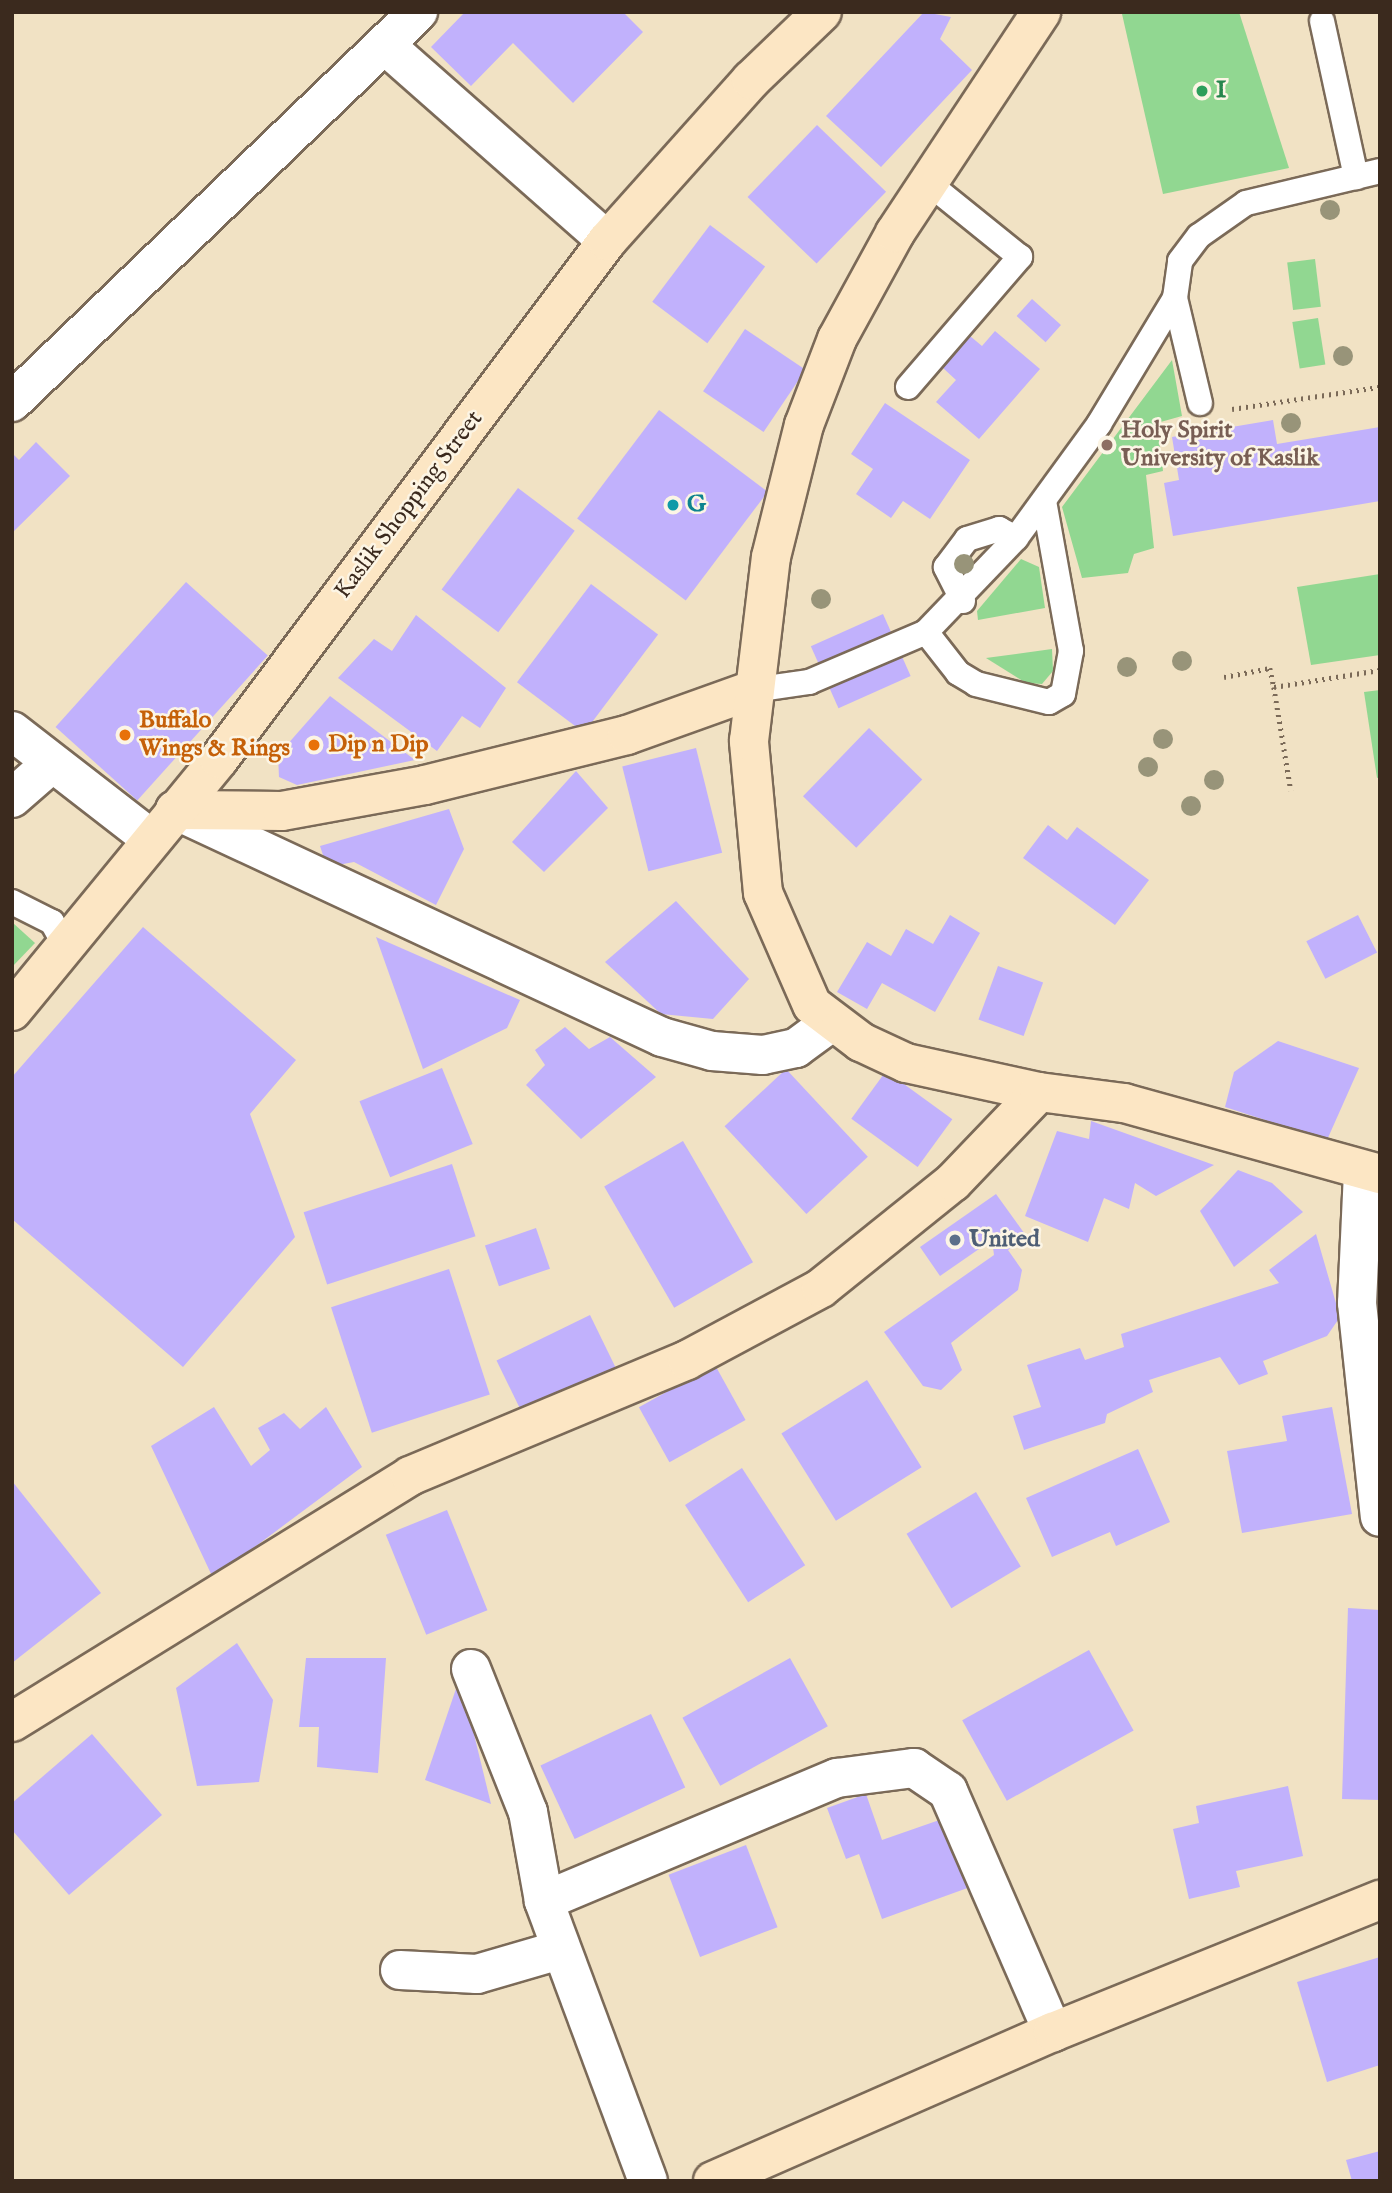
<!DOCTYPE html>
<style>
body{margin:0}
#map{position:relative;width:1392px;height:2193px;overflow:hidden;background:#f1e2c4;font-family:"IM FELL English",serif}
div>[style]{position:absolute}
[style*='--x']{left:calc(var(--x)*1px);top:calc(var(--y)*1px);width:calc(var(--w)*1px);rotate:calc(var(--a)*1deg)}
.green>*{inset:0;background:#91d791;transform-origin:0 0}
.building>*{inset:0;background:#c1b1fc;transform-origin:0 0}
.path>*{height:4.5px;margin-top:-2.25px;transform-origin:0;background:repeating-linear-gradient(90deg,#7b6a58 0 2px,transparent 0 7px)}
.roads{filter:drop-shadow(2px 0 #7b6a58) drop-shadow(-2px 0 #7b6a58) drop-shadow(0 2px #7b6a58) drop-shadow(0 -2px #7b6a58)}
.lane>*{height:24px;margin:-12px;padding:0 12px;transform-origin:12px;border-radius:12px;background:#fff}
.street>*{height:38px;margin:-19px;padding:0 19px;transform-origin:19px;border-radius:19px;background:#fff}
.secondary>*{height:38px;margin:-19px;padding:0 19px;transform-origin:19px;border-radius:19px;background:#fce6c4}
.trees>*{width:20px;height:20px;margin:-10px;border-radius:50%;background:#989479}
.dots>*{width:19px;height:19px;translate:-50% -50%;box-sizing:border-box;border:4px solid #fcf5e5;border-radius:50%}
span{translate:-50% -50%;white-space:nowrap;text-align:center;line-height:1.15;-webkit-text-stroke:5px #fcf5e5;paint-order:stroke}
.leisure-label{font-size:24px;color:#27864d;font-weight:700}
.left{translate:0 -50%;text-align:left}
.education-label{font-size:24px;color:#785e54;font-weight:700}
.street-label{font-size:24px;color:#3b2a1e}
.culture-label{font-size:24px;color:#0d838f;font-weight:700}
.food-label{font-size:24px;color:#c56008;font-weight:700}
.service-label{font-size:24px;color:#4e5e75;font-weight:700}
.frame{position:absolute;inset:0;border:14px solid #3b2a1e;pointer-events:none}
</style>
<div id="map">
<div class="green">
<i style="clip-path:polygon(1239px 12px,1289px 168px,1163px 194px,1122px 14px)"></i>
<i style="left:1315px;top:259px;width:48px;height:28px;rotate:83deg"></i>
<i style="left:1318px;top:318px;width:47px;height:26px;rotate:81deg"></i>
<i style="clip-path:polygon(1172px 360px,1182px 416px,1157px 423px,1163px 471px,1146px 475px,1154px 548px,1134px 554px,1128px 573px,1082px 578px,1062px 507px)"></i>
<i style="clip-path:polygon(1021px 559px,1039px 567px,1045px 608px,978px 620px,977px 611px)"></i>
<i style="clip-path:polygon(1380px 574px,1380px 655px,1311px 665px,1297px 587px)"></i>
<i style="clip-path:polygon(1052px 649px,1053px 671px,1042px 684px,1026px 683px,986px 658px)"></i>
<i style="clip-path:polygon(1380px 690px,1380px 777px,1377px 778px,1364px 692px)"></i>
<i style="clip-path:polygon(13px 923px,35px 943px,12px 967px,12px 924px)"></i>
</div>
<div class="building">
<i style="clip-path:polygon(465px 12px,623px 12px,643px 32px,573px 103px,513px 43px,471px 86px,431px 47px)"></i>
<i style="clip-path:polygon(924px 12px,951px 17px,940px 39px,972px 70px,881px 167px,826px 116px)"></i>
<i style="left:817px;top:125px;width:96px;height:100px;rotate:44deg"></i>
<i style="left:710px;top:225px;width:69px;height:96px;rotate:37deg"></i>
<i style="left:1032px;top:299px;width:39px;height:23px;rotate:42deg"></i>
<i style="left:745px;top:329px;width:73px;height:75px;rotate:34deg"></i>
<i style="clip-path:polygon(995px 331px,1040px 369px,979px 439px,936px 402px,956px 380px,943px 368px,970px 336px,982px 346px)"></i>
<i style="clip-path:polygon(885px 403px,970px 460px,930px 519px,903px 501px,891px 518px,856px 494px,873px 469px,851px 454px)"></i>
<i style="left:659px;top:410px;width:136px;height:136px;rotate:37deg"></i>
<i style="clip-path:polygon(1273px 420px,1277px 444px,1380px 427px,1380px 501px,1173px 536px,1164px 483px,1179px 480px,1172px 437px)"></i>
<i style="clip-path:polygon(36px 442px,70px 476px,12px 533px,12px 453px,19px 460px)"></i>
<i style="left:518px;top:488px;width:71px;height:127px;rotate:37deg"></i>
<i style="left:186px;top:582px;width:110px;height:195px;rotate:42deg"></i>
<i style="left:591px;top:584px;width:84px;height:123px;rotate:37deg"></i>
<i style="left:883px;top:614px;width:68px;height:79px;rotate:66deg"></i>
<i style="clip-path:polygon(416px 615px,506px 688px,480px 728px,462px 716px,437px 751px,338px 678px,374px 639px,392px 651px)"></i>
<i style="clip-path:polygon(330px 696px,415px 760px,297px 785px,279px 777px,278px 755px)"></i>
<i style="left:869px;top:728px;width:74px;height:95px;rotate:44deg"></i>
<i style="left:696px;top:748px;width:108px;height:76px;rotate:76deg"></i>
<i style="clip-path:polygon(576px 771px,608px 808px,544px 872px,512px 842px)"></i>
<i style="clip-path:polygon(449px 809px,464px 849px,436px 905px,354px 862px,327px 867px,320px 846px)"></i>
<i style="clip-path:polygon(1048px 825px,1067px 840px,1077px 827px,1149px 880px,1115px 925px,1023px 858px)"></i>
<i style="clip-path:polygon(676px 901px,749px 979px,713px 1019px,661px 1014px,605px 962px)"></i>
<i style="clip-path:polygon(950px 915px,980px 933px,935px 1012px,882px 983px,867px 1009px,837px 992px,867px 942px,891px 956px,906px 929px,933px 944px)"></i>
<i style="left:1358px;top:915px;width:42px;height:58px;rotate:63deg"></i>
<i style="clip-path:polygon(143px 927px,296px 1060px,250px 1114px,295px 1237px,183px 1367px,12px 1219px,12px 1077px)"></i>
<i style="clip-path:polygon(376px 937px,520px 1000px,507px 1028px,423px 1069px)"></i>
<i style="left:998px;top:966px;width:48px;height:57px;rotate:20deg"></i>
<i style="clip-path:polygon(565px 1027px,589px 1049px,610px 1037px,656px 1077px,581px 1139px,526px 1085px,545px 1065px,535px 1050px)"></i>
<i style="clip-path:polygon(1278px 1041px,1359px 1068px,1327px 1140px,1225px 1107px,1234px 1072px)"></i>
<i style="left:442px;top:1068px;width:82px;height:89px;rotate:68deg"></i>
<i style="left:786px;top:1069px;width:120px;height:84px;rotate:47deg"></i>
<i style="left:886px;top:1071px;width:82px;height:59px;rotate:36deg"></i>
<i style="clip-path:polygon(1091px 1121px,1214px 1165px,1156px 1196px,1135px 1183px,1129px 1209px,1104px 1198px,1088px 1242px,1025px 1216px,1057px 1131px,1089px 1139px)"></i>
<i style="left:683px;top:1141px;width:140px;height:91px;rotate:60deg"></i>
<i style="left:452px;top:1164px;width:76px;height:156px;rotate:72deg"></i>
<i style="clip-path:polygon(1238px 1170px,1272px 1183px,1303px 1212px,1234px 1267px,1200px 1211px)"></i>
<i style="clip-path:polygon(996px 1194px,1027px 1237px,1008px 1250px,1022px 1270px,1018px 1290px,951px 1343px,962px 1370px,941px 1390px,923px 1386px,884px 1332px,994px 1255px,992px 1240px,940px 1276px,920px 1247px)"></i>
<i style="left:536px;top:1228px;width:43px;height:54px;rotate:71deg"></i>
<i style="clip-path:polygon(1316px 1234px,1340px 1317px,1327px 1336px,1263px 1361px,1268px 1374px,1239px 1385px,1220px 1357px,1149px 1380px,1153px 1392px,1107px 1414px,1105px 1423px,1024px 1450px,1013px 1416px,1041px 1407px,1027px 1365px,1080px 1348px,1085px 1360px,1124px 1347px,1121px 1334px,1279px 1283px,1269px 1270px)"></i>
<i style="left:449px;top:1269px;width:132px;height:124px;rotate:72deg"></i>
<i style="left:590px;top:1315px;width:64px;height:104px;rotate:64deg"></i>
<i style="left:715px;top:1365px;width:63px;height:87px;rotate:61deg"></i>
<i style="left:867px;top:1380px;width:103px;height:101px;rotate:58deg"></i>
<i style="clip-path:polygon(214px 1407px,251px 1466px,270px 1450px,258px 1428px,284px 1413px,300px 1429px,326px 1407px,362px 1467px,213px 1578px,151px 1446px)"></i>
<i style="clip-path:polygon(1332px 1407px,1352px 1514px,1242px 1533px,1227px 1451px,1287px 1441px,1282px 1416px)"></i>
<i style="clip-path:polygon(1138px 1449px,1170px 1522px,1116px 1546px,1110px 1532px,1052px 1557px,1026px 1498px)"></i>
<i style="left:742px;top:1468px;width:116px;height:68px;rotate:57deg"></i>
<i style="clip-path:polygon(12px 1481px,101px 1593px,12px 1663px)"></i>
<i style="left:976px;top:1492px;width:87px;height:81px;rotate:59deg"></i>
<i style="left:447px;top:1510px;width:108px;height:66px;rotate:68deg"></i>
<i style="clip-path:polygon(1348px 1608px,1380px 1610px,1380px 1800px,1342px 1799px)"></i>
<i style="clip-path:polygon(237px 1643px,273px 1700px,259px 1782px,197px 1786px,176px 1688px)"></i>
<i style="left:1089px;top:1650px;width:92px;height:145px;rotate:61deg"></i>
<i style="clip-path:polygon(306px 1658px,386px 1658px,378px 1773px,317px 1767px,319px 1727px,299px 1727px)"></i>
<i style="left:790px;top:1658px;width:78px;height:123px;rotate:61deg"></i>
<i style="clip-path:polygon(460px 1677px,491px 1804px,425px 1780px)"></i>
<i style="left:651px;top:1714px;width:81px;height:122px;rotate:65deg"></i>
<i style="clip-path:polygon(92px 1734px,162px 1815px,69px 1895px,12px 1830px,12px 1803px)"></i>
<i style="clip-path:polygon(1288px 1786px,1303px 1856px,1236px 1871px,1240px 1887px,1189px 1899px,1173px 1829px,1199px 1823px,1196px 1806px)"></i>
<i style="clip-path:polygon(866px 1794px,882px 1840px,948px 1817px,973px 1886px,882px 1919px,859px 1854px,846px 1859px,827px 1808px)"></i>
<i style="left:746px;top:1845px;width:88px;height:83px;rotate:69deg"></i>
<i style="clip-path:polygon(1380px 1957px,1380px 2065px,1327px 2082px,1297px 1982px)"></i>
<i style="clip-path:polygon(1380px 2151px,1380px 2181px,1352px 2181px,1346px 2160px)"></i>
</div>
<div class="path">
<i style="--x:1232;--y:409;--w:150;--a:-8.5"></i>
<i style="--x:1224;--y:677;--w:47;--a:-11.1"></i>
<i style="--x:1270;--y:668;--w:19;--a:78"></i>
<i style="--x:1274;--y:687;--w:107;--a:-9.1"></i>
<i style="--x:1274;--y:687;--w:105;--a:80.7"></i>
</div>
<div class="roads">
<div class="lane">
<i style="--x:1322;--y:21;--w:160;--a:77.7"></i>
<i style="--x:1175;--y:298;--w:108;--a:76.6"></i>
<i style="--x:908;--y:387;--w:172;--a:-49.3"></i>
<i style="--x:1020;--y:257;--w:119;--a:-141.1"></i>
<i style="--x:963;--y:601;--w:38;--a:-117"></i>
<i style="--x:946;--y:567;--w:35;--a:-53"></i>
<i style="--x:967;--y:539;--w:34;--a:-17"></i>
<i style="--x:999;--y:529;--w:19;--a:28"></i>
<i style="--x:926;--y:632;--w:52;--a:52"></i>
<i style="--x:958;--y:673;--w:21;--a:31"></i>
<i style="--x:976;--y:684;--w:75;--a:13.9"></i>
<i style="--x:1049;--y:702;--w:16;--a:-30"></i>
<i style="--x:1063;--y:694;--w:44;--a:-79.5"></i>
<i style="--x:1071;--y:651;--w:152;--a:-100.2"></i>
<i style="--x:753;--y:690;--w:57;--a:-8.1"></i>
<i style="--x:809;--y:682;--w:127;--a:-23.1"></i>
<i style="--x:926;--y:632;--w:130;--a:-46.2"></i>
<i style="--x:1016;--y:538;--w:141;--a:-53.9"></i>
<i style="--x:1099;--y:424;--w:147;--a:-58.9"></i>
<i style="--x:1175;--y:298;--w:37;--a:-82"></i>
<i style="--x:1180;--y:261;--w:31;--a:-53"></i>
<i style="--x:1199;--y:236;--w:57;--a:-35.1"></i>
<i style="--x:1246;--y:203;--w:138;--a:-13.4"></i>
<i style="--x:12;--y:902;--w:45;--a:26.6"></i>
<i style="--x:52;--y:922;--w:25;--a:61"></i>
</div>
<div class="street">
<i style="--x:385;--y:45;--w:296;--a:41.4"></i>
<i style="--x:12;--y:402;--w:563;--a:-43.85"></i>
<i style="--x:12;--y:731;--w:175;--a:37.8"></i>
<i style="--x:12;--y:798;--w:53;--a:-41.2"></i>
<i style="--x:175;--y:810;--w:537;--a:24.99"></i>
<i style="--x:662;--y:1037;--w:52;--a:15.6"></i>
<i style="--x:712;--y:1051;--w:51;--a:4.5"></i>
<i style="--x:763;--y:1055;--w:34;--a:-12"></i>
<i style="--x:796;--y:1048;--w:42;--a:-36.3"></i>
<i style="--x:1363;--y:1172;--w:131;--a:92.6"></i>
<i style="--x:1357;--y:1303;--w:215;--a:83.9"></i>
<i style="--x:471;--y:1669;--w:154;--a:68.3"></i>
<i style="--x:528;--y:1812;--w:90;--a:79.8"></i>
<i style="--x:400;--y:1970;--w:77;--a:3"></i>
<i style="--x:477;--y:1974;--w:85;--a:-16.3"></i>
<i style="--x:648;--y:2181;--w:299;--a:-110.4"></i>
<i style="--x:544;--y:1901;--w:318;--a:-22.8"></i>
<i style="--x:837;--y:1778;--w:78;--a:-7.4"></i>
<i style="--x:914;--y:1768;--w:41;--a:34.1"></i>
<i style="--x:948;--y:1791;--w:263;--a:66.5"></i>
</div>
<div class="secondary">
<i style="--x:175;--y:810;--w:107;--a:0.5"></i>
<i style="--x:282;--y:811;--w:145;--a:-10.3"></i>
<i style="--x:425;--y:785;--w:208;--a:-13.9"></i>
<i style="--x:627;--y:735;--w:134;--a:-19.7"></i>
<i style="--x:12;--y:1011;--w:326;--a:-50.6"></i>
<i style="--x:219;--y:759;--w:647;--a:-53.17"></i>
<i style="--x:607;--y:241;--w:216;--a:-48.2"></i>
<i style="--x:751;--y:80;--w:98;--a:-43.8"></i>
<i style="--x:1039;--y:1092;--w:136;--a:-167.7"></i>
<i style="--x:906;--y:1063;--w:50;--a:-155"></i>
<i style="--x:861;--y:1042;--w:61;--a:-142.9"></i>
<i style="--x:812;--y:1005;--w:122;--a:-113.6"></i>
<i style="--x:763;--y:893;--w:153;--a:-95.3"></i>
<i style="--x:749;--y:741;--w:185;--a:-83.2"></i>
<i style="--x:771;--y:557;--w:136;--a:-76"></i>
<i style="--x:804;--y:425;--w:92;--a:-69"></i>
<i style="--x:837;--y:339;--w:121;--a:-61.3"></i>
<i style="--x:895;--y:233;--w:265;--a:-56.5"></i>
<i style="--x:12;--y:1722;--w:468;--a:-31.7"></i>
<i style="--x:410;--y:1476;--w:300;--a:-22.7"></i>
<i style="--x:687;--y:1360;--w:152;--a:-28.2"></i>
<i style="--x:821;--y:1288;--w:169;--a:-38.8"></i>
<i style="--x:953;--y:1182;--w:124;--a:-46.3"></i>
<i style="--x:1039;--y:1092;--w:86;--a:7.4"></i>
<i style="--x:1124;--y:1103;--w:266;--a:15.5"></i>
<i style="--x:713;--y:2181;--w:371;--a:-23.7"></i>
<i style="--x:1053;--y:2032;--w:353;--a:-22"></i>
</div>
</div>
<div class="trees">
<i style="left:1330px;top:210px"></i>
<i style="left:1343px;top:356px"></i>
<i style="left:1291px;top:423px"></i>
<i style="left:964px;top:564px"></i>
<i style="left:821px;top:599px"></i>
<i style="left:1182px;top:661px"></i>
<i style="left:1127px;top:667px"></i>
<i style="left:1163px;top:739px"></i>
<i style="left:1148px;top:767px"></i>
<i style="left:1214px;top:780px"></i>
<i style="left:1191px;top:806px"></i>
</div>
<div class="dots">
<i style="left:1202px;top:91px;background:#2e9e5b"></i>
<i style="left:1107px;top:445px;background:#8d6e63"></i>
<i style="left:673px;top:505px;background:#0f9aa8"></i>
<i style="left:125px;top:735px;background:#e8710a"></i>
<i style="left:314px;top:745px;background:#e8710a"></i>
<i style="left:955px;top:1240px;background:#5c6f8a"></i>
</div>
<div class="leisure-label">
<span class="left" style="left:1216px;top:91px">I</span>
</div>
<div class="education-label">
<span class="left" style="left:1121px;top:445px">Holy Spirit<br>University of Kaslik</span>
</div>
<div class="street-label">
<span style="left:409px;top:505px;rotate:-53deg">Kaslik Shopping Street</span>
</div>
<div class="culture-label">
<span class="left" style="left:687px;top:505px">G</span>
</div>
<div class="food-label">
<span class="left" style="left:139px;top:735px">Buffalo<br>Wings &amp; Rings</span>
<span class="left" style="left:328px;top:745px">Dip n Dip</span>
</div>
<div class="service-label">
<span class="left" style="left:969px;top:1240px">United</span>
</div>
<div class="frame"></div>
</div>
